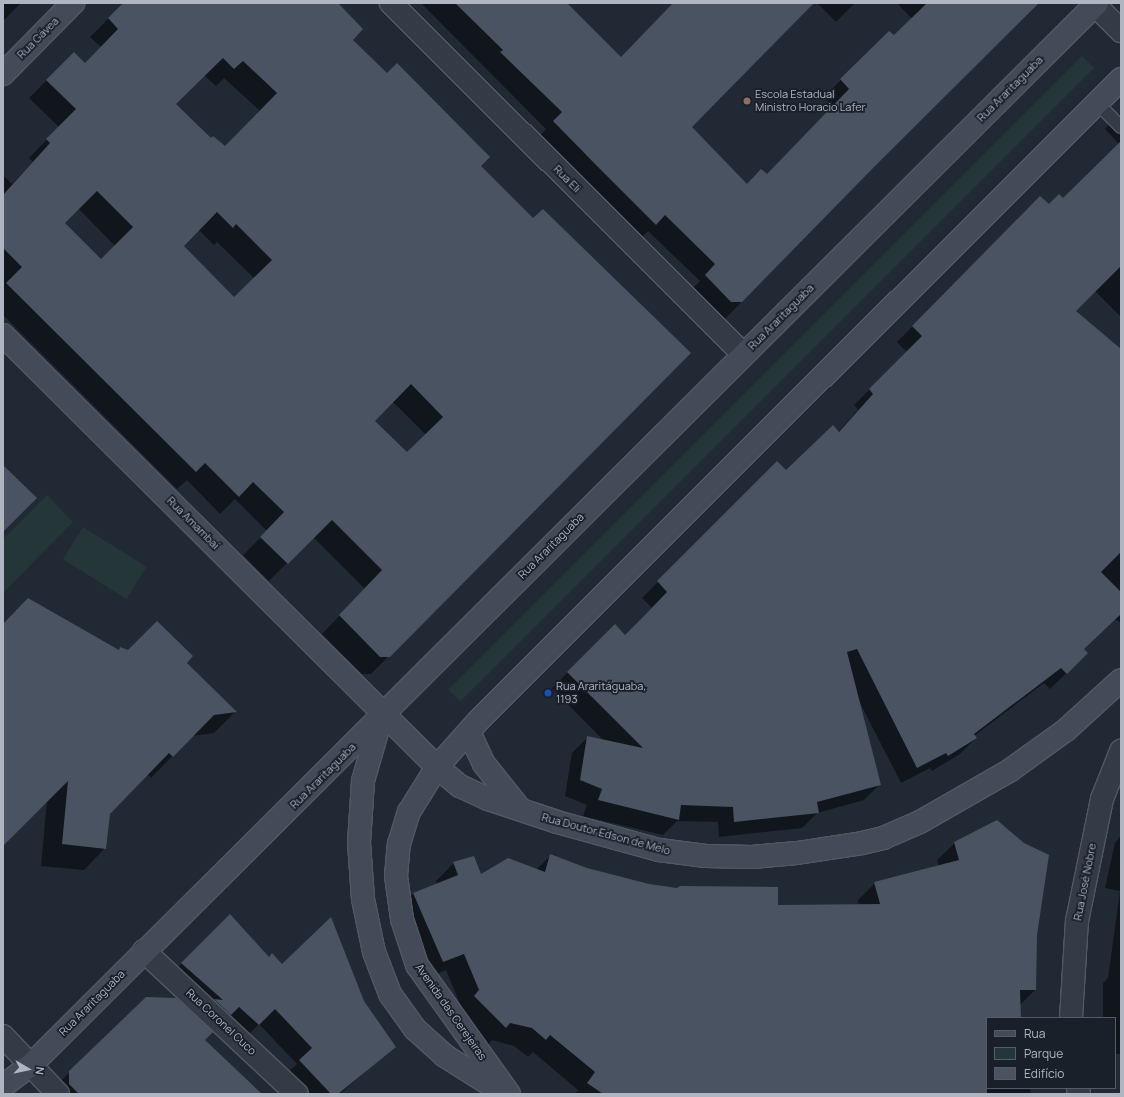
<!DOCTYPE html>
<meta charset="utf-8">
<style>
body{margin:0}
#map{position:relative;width:1124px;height:1097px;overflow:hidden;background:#212935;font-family:Manrope,sans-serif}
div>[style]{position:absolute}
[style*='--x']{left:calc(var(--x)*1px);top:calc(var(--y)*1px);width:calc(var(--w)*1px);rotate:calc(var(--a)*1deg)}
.green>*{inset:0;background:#243637;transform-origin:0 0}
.shadow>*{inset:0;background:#0007}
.building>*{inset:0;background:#4a5361}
.roads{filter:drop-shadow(1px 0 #525963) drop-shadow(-1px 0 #525963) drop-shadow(0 1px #525963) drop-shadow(0 -1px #525963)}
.lane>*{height:12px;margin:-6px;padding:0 6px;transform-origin:6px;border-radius:6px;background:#353b46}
.street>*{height:22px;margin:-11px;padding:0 11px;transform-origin:11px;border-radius:11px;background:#353b46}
.secondary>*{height:22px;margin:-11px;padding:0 11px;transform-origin:11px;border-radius:11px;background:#434b58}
.dots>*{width:11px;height:11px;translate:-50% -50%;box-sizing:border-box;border:2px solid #1a202a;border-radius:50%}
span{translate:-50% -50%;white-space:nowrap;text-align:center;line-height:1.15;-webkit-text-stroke:3.5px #1a202a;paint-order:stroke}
.street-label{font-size:11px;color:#afb6c2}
.poi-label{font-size:11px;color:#afb6c2}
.left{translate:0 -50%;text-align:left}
.frame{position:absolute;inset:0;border:4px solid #afb6c2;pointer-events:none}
.legend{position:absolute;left:986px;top:1017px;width:130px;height:72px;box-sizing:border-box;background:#1a202a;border:1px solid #565c67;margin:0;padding:5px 7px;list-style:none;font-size:12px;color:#afb6c2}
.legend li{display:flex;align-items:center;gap:8px;height:20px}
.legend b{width:20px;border:1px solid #565c67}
.north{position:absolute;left:8px;top:1049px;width:40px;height:40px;-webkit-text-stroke:3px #1a202a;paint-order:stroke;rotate:99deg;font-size:11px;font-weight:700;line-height:16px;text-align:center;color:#afb6c2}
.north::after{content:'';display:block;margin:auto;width:14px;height:18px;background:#afb6c2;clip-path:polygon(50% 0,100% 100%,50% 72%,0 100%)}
</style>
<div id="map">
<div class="green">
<i style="left:1082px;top:56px;width:17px;height:896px;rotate:45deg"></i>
<i style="clip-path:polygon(47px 495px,73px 522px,3px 593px,3px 539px)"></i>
<i style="left:83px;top:527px;width:75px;height:38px;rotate:32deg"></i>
</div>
<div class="shadow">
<i style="clip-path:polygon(3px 3px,21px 3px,3px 21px)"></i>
<i style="clip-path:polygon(evenodd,124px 3px,336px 3px,351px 40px,533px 219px,689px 353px,371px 674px,362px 674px,322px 634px,365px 589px,313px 537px,269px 581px,243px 555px,267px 531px,235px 499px,220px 514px,187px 480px,177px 489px,3px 315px,3px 175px,12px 184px,33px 162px,29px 158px,59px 127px,29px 98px,74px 53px,85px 64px,101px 47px,90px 37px,124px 3px,204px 75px,216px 86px,224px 78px,260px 111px,224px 148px,211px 139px,175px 104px,204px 75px,124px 3px,78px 208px,115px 246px,101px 260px,64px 223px,78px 208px,124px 3px,199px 230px,214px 245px,217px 242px,254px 278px,234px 298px,182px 246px,199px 230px,124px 3px,392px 401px,426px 435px,407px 454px,373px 421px,392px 401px)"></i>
<i style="clip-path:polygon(421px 3px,566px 3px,621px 58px,672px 5px,671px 3px,813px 3px,690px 128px,746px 185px,766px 176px,834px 107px,824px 97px,889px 32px,894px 37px,912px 19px,897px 3px,1034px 3px,725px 319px,714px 319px,689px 292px,700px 281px,648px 231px,638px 241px,537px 139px,546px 129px)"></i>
<i style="clip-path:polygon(817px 3px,855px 3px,836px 22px)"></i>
<i style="clip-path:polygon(1121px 112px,1121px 317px,1095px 291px,1075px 311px,1121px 351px,1121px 623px,1115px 619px,1083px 649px,1087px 653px,1050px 689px,1044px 683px,974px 736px,976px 738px,960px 754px,932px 771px,930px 768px,901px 783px,859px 701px,880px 784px,864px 800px,817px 813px,802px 828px,719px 837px,718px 822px,677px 821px,663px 835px,583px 816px,587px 805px,565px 796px,572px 753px,588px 737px,604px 741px,552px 688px,615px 626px,625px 636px,652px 608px,642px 598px,777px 462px,786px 471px,838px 432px,858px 410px,854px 405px,907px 352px,897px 342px,1040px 197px,1049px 206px,1063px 199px,1119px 144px,1105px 129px)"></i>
<i style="clip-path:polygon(3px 625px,185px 663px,235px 712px,214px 733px,192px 736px,151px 778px,147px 774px,109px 814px,105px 848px,84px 870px,41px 866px,47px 800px,3px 845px)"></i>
<i style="clip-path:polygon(1121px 835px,1121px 1054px,1115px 1054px,1115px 1018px,1103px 1018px,1103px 983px,1108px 978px,1120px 891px,1105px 888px,1115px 843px)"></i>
<i style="clip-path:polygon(955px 843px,1036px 935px,1035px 990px,1020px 1005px,1020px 1018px,987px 1018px,987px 1088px,1030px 1088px,1031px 1094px,575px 1094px,578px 1090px,533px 1052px,528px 1057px,514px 1046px,492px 1040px,488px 1045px,457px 1014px,462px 1009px,446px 970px,426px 979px,396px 911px,413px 894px,437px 884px,436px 881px,454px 863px,480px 875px,536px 870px,550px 856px,587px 869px,649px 885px,777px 906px,859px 906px,858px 900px,875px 883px,939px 866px,937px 860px)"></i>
<i style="clip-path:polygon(230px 915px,269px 958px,363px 1002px,394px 1047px,340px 1094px,302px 1094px,284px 1076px,297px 1064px,259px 1024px,243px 1040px,167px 978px)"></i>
<i style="clip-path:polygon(204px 1040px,260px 1094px,56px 1094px,56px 1086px,70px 1072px)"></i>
</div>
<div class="building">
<i style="clip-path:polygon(evenodd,123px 3px,338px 3px,363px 29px,353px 40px,387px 73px,397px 63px,490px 157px,481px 166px,533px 218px,543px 209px,691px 353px,390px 657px,380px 657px,339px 615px,382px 570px,332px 520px,288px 564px,260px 537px,284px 512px,253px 482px,239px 497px,205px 463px,196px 472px,6px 283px,22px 267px,3px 248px,3px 195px,50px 143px,46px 139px,76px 109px,46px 80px,74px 52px,85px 63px,118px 29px,108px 18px,123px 3px,223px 58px,234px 69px,243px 61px,277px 93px,225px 146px,213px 136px,211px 138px,176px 104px,223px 58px,123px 3px,97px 191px,133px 227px,101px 259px,65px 223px,97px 191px,123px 3px,217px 212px,233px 228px,236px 224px,272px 260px,234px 297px,184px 246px,217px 212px,123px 3px,411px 384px,443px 417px,407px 452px,375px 421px,411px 384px)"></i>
<i style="clip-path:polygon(455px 3px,567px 3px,621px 57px,673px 3px,814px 3px,692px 127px,747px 184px,761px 169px,767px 174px,849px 89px,840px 79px,889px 31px,894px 35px,927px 3px,1039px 3px,876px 165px,742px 302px,731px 302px,705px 275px,715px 264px,665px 215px,656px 225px,596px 165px,553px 121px,562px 112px,500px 52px,503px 50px)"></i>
<i style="clip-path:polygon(1121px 141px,1121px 266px,1076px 311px,1121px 349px,1121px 552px,1101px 572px,1121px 592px,1121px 614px,1084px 649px,1088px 653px,1067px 674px,1061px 668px,974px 734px,977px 738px,948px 756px,946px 753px,917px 768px,857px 649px,847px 652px,881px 785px,817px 802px,819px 813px,734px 822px,733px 807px,681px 805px,679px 820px,598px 800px,602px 789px,580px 780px,587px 736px,643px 748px,567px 672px,615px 624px,625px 635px,641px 619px,667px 592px,657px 581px,777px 461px,786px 470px,833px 425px,839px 432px,873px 394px,869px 389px,922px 336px,912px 326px,1040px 196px,1049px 204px,1059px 194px,1063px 198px)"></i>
<i style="clip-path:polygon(3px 465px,37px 498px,3px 532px)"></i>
<i style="clip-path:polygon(28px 598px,119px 650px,120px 647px,128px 650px,157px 621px,193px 656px,187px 663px,237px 712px,214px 715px,173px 757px,169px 753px,110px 814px,106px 849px,62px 844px,68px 781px,3px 846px,3px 624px)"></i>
<i style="clip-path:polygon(997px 820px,1024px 843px,1049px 855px,1037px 935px,1036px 990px,1020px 990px,1021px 1018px,987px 1018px,987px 1094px,603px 1094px,587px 1083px,595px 1072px,550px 1035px,546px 1040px,532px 1028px,510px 1023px,506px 1028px,474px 996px,479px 990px,464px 954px,443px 962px,413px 893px,458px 875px,453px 862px,474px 856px,481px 874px,508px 858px,545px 872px,550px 854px,587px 868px,649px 884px,677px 888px,680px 886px,778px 887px,778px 905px,880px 904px,874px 882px,959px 860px,954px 842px)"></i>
<i style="clip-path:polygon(230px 914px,269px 957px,272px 953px,282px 964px,331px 917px,364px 1001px,396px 1047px,338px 1094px,331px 1094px,299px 1060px,312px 1048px,275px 1009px,259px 1025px,239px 1007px,231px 1015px,214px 999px,223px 1000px,181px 963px)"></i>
<i style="clip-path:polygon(146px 997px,176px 998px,213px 1032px,205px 1040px,262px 1094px,79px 1094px,69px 1084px,69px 1071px)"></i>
</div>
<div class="roads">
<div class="lane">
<i style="--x:1097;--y:103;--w:34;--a:45"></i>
</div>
<div class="street">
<i style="--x:391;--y:3;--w:497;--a:44.9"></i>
<i style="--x:1093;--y:3;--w:40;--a:45"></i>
<i style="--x:144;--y:951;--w:209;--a:43.1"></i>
<i style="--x:1071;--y:1018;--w:97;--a:-86.5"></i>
<i style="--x:1077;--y:921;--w:125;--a:-78.4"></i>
<i style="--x:1102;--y:799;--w:52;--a:-68.4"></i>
<i style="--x:3;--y:1036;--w:80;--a:46.5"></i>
<i style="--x:1078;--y:1088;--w:6;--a:81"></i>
</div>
<div class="secondary">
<i style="--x:3;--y:74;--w:100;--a:-45.4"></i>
<i style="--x:3;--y:335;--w:612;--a:44.87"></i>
<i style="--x:437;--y:767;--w:30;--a:40"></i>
<i style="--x:460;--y:786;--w:31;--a:25"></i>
<i style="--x:488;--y:799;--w:73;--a:18.4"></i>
<i style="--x:557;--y:822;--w:106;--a:15.4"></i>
<i style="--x:659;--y:850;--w:47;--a:7.3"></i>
<i style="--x:706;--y:856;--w:46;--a:1.2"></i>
<i style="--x:752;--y:857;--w:45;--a:-5.1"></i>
<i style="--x:797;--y:853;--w:66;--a:-8.7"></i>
<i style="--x:862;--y:843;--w:22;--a:-13"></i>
<i style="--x:883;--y:838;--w:40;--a:-23.4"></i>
<i style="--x:920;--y:822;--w:103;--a:-29.8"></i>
<i style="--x:1009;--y:771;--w:70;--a:-35.7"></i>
<i style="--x:1066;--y:730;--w:74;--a:-42.3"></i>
<i style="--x:380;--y:722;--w:61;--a:106.1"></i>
<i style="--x:363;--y:781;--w:62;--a:93.7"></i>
<i style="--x:359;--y:843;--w:56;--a:85.9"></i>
<i style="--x:363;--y:899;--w:54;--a:78.3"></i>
<i style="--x:374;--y:952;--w:45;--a:69.1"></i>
<i style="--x:390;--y:994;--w:43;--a:54.5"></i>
<i style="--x:415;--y:1029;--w:40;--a:42"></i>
<i style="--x:445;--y:1056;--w:67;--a:32.3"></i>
<i style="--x:469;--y:732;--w:35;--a:65"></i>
<i style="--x:484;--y:764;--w:58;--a:51.3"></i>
<i style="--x:3;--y:1086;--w:34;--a:-37"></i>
<i style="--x:30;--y:1066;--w:1506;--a:-44.89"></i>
<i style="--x:509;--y:1094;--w:158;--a:-125.5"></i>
<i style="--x:417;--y:965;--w:48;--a:-108.1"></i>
<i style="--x:402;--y:919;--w:43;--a:-97.9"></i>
<i style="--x:396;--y:876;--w:32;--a:-85"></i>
<i style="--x:399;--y:844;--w:34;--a:-73"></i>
<i style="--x:409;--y:812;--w:53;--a:-58.1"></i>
<i style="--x:437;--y:767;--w:63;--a:-48.2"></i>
<i style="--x:479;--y:720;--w:907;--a:-44.96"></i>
</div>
</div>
<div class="dots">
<i style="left:747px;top:101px;background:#8d6e63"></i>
<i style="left:548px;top:693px;background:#1a4fb4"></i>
</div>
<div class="street-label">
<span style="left:38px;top:38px;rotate:-45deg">Rua Gávea</span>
<span style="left:1010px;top:89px;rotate:-45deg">Rua Araritaguaba</span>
<span style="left:567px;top:179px;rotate:45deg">Rua Eli</span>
<span style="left:781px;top:317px;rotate:-45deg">Rua Araritaguaba</span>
<span style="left:193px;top:523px;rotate:45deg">Rua Amambaí</span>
<span style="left:551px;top:546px;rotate:-45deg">Rua Araritaguaba</span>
<span style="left:323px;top:776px;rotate:-45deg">Rua Araritaguaba</span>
<span style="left:606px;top:834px;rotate:15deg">Rua Doutor Edson de Melo</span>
<span style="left:1085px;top:882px;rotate:-79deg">Rua José Nobre</span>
<span style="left:92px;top:1003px;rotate:-45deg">Rua Araritaguaba</span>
<span style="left:451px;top:1012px;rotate:55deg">Avenida das Cerejeiras</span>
<span style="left:221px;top:1022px;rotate:43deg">Rua Coronel Cuco</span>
</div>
<div class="poi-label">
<span class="left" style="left:755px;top:101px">Escola Estadual<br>Ministro Horacio Lafer</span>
<span class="left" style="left:556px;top:693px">Rua Araritáguaba,<br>1193</span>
</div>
<div class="frame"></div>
<ul class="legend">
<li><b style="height:5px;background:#434b58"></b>Rua</li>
<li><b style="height:11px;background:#243637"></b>Parque</li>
<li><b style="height:11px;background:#4a5361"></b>Edifício</li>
</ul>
<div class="north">N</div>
</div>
